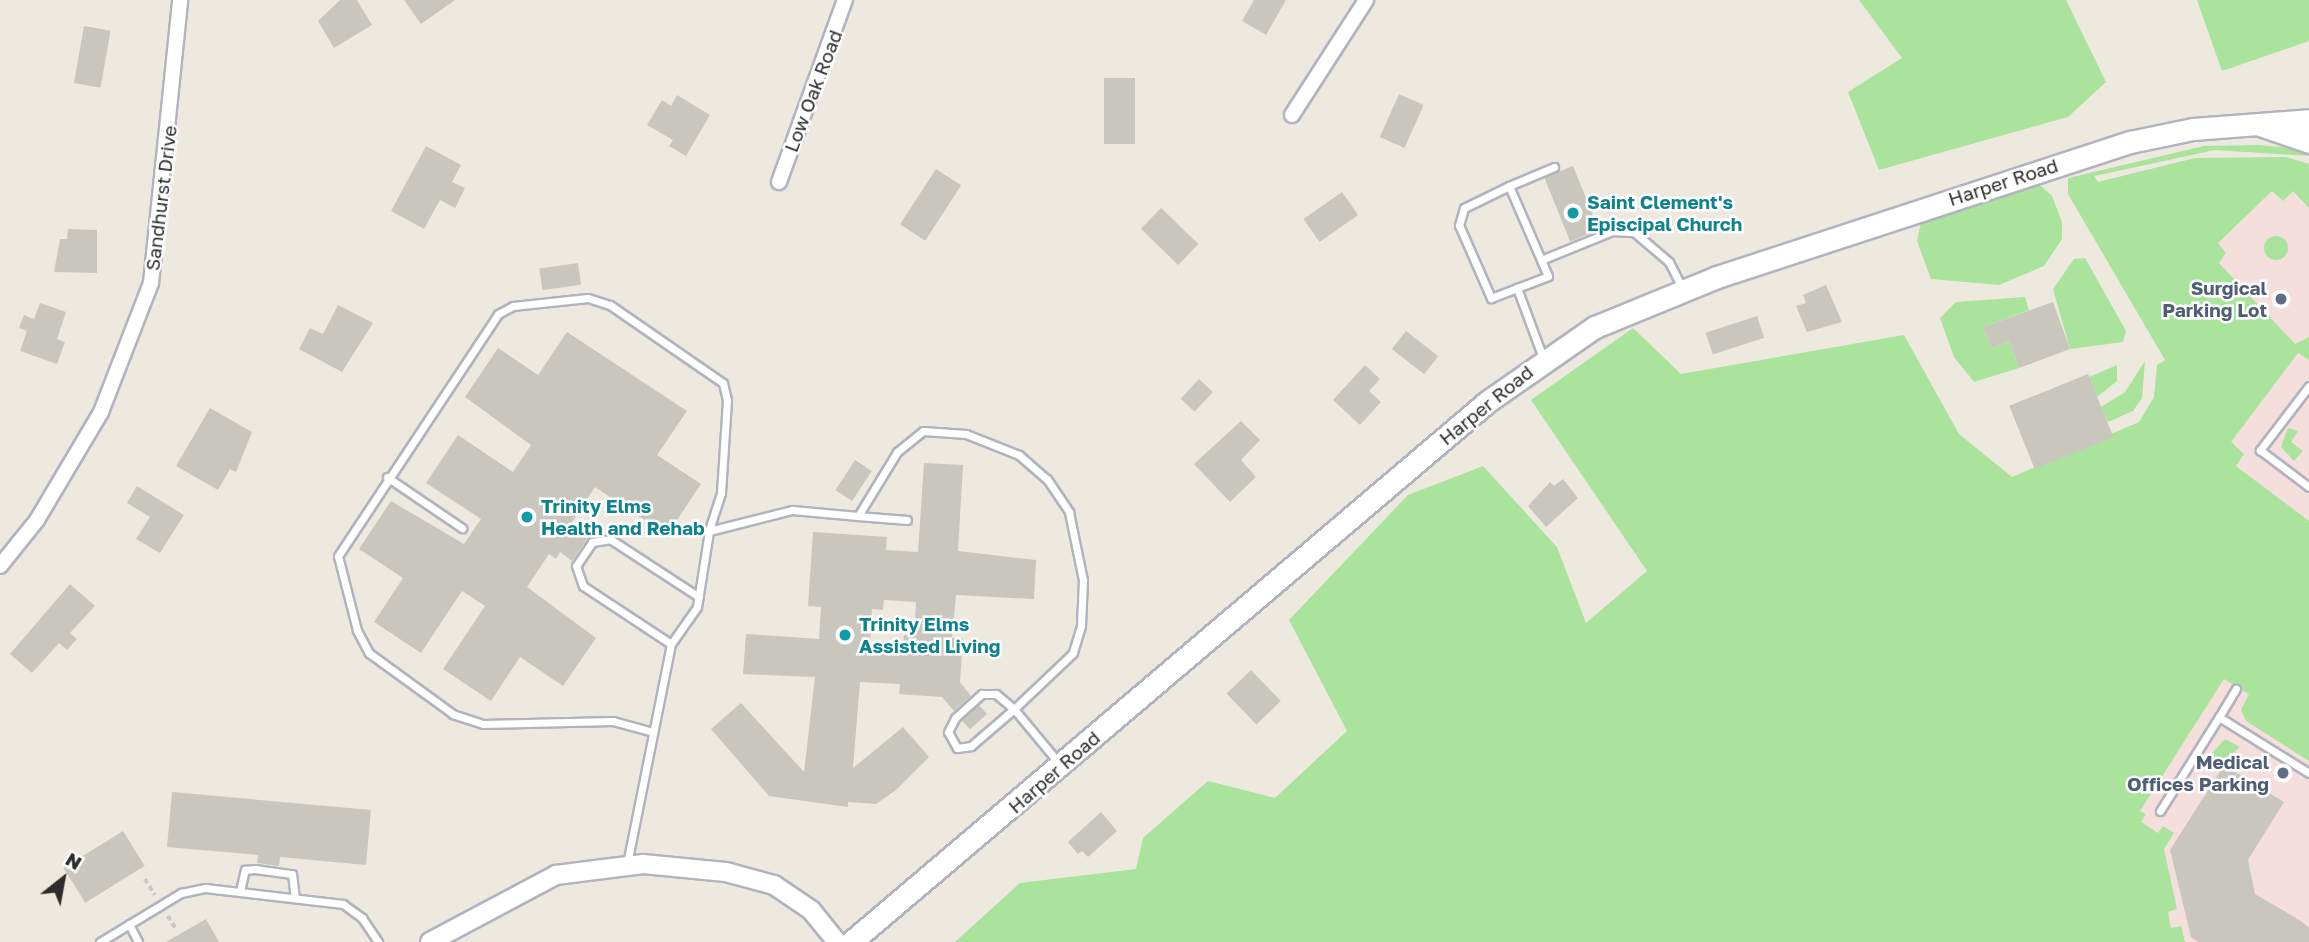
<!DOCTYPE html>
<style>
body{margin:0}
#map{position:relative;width:2309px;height:942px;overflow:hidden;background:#ede9df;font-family:"Golos Text",sans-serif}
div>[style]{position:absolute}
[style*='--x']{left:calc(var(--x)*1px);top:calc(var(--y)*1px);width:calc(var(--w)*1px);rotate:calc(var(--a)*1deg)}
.medical>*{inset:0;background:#f4dfdd}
.green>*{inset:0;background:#aae39c}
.round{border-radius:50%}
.building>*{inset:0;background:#c9c7bd;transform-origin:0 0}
.path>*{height:3.5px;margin-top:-1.75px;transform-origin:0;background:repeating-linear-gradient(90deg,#c8c8c8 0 5px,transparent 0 8.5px)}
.roads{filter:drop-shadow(2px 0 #b2b3bf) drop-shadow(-2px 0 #b2b3bf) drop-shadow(0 2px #b2b3bf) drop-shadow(0 -2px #b2b3bf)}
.service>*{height:7px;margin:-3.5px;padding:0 3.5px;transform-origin:3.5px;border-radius:3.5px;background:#fff}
.minor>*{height:14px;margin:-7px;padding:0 7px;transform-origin:7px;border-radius:7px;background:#fff}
.tertiary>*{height:18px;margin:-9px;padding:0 9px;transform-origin:9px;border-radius:9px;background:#fff}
.secondary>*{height:21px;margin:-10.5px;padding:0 10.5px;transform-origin:10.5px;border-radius:10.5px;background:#fff}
.dots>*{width:19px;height:19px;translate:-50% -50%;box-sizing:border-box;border:4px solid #fff;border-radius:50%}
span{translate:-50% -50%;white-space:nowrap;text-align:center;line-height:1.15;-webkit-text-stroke:5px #fff;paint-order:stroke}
.street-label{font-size:19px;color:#2c2c2c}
.culture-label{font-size:19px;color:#0d838f;font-weight:700}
.left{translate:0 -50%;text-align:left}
.service-label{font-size:19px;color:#4e5e75;font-weight:700}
.right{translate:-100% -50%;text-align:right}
.north{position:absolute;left:28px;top:844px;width:70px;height:70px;-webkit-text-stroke:5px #fff;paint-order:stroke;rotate:31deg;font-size:19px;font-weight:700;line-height:28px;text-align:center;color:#2c2c2c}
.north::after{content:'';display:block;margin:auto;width:24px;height:32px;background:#2c2c2c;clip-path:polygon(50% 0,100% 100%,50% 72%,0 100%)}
</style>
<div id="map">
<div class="medical">
<i style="clip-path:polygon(2250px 181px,2309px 192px,2309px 942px,2172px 942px,2134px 821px,2236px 660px,2232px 499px,2198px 255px)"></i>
</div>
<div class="green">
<i style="clip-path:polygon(1859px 0,2066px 0,2106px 82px,2068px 117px,1879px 170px,1848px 92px,1902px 58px)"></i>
<i style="clip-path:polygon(2197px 0,2309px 0,2309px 41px,2222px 71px)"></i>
<i style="clip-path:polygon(2259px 145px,2301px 149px,2309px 156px,2215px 150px,2094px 176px,2098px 182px,2195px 158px,2286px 157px,2309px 164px,2309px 208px,2293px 191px,2283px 201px,2272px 191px,2218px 243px,2226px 253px,2219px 263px,2295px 344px,2309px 337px,2309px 360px,2298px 353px,2231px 442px,2244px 454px,2236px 466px,2309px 521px,2309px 761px,2246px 721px,2241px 710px,2249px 694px,2224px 679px,2140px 811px,2146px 814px,2141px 822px,2158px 833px,2163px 826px,2174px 833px,2164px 849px,2177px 909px,2168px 912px,2171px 928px,2181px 926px,2185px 942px,955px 942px,1020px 883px,1136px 869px,1143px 838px,1208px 781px,1275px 798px,1347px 731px,1289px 620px,1408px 495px,1483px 466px,1557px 547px,1586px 623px,1647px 571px,1531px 400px,1633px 328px,1681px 374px,1904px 335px,1959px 434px,2012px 477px,2139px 422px,2154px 397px,2157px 365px,2165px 360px,2068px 194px,2068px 178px,2204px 146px)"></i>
<i style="clip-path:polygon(2040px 185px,2052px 196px,2062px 222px,2062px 239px,2044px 266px,1999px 285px,1931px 279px,1917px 241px,1921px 222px)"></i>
<i class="round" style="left:2264px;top:236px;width:24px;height:24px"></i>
<i style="clip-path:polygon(2085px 258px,2126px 331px,2123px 342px,2070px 349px,2053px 289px,2074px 259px)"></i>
<i style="clip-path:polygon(2025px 297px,2029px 310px,1983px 327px,1991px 348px,2009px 341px,2019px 368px,1974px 382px,1954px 357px,1940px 318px,1956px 302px)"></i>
<i style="clip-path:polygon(2145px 361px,2142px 398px,2133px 411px,2108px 422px,2101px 407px,2125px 392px)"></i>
<i style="clip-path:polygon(2117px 365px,2117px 381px,2097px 397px,2089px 377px)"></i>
<i style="clip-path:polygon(2288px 428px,2298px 431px,2291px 442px,2303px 451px,2294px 461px,2281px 447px)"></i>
<i style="clip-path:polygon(2225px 739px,2240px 747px,2221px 763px,2210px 755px)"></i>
</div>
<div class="building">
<i style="clip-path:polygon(340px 0,357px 0,372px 25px,334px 48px,318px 21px)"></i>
<i style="clip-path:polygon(404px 0,455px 0,421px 24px)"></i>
<i style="clip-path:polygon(1254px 0,1286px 0,1266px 35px,1242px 21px)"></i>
<i style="left:84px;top:26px;width:27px;height:58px;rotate:10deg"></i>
<i style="left:1104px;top:78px;width:31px;height:66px"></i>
<i style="left:1399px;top:94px;width:27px;height:47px;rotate:24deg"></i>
<i style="clip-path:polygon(677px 95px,710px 115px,686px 156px,669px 146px,673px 140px,647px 125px,662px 100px,671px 106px)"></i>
<i style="clip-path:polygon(426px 146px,461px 165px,452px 182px,465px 188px,455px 208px,440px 200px,424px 229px,391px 211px)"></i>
<i style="left:1573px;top:166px;width:69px;height:31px;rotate:68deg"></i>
<i style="left:936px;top:169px;width:30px;height:66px;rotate:33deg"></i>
<i style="left:1342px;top:192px;width:28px;height:47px;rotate:55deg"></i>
<i style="left:1161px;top:208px;width:52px;height:29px;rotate:44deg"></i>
<i style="clip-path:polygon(68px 229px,97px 230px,97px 273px,54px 272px,60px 239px,67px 239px)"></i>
<i style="left:578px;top:263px;width:22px;height:39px;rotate:82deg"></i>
<i style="clip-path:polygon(1826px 285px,1842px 322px,1807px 332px,1796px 306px,1806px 303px,1803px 295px)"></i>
<i style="clip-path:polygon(2053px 302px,2070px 349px,2019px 368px,2009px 341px,1991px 348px,1983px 327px)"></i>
<i style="clip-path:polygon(40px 303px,66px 312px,57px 339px,65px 342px,57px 364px,20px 351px,27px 331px,19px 328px,24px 315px,34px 319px)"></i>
<i style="clip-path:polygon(338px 305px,373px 323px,342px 372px,299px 349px,310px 328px,323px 334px)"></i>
<i style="left:1757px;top:316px;width:23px;height:54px;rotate:72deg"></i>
<i style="left:1406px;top:331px;width:41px;height:23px;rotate:38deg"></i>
<i style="clip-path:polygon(567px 332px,687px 411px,657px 455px,701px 484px,667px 535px,595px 487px,572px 522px,587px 539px,572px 561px,560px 552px,556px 559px,549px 554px,527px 587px,596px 638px,563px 686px,520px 657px,491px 701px,443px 669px,485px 606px,462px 591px,421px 653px,374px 622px,403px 578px,359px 549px,391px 501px,464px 544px,481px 519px,426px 483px,458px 435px,513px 472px,531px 445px,465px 397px,498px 348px,538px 375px)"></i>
<i style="clip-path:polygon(1365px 365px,1380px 379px,1369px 391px,1381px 402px,1360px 425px,1333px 400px)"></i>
<i style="left:2088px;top:374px;width:68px;height:85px;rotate:68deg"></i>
<i style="left:1199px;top:379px;width:19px;height:27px;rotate:43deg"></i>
<i style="clip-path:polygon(210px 408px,252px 432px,236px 472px,230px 469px,218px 490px,176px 466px)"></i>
<i style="clip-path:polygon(1241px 421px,1260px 440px,1241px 460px,1256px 477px,1230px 502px,1194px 464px)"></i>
<i style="left:855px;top:460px;width:20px;height:36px;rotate:33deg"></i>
<i style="clip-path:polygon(evenodd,924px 463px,963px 465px,958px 551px,1036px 560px,1034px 599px,956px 595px,952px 638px,963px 638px,960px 682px,971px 696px,954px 711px,942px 697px,899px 694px,900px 684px,860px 682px,853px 768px,903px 727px,929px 757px,896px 790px,876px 804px,848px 802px,848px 807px,769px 796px,711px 729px,741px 703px,804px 772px,815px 677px,743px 674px,746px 634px,819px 639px,821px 607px,808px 606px,813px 532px,887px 537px,886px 550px,918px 552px,924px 463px,884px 600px,916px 602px,914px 635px,904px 635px,903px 645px,870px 643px,872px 609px,883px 610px,884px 600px)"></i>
<i style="clip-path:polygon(1563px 479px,1578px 498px,1546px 527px,1528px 506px,1550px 482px,1554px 486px)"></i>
<i style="clip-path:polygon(137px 486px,184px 515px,160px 553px,136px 539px,150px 517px,127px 503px)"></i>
<i style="clip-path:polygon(70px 584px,95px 606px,70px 633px,77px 639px,67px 650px,59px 643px,32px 673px,10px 654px)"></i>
<i style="left:1251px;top:670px;width:43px;height:34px;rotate:46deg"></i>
<i style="left:979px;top:705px;width:12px;height:23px;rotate:48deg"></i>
<i style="clip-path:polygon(2224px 765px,2284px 802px,2248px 860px,2255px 894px,2301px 921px,2309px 928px,2309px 942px,2198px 942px,2191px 937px,2170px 850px)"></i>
<i style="clip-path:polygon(172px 792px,371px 810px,366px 865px,280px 857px,279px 866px,257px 863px,258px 855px,167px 847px)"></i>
<i style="clip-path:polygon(1101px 812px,1117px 831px,1088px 857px,1082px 851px,1078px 854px,1068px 842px)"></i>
<i style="left:123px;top:831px;width:41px;height:70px;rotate:58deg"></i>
<i style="clip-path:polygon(206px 919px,219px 942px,166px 942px)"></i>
</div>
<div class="path">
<i style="--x:145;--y:879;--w:19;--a:58"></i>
<i style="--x:168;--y:916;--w:15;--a:58"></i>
</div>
<div class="roads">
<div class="service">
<i style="--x:1509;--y:186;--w:49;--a:-22.9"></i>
<i style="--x:1541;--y:260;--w:77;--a:-22.2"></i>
<i style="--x:1612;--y:231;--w:22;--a:3"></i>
<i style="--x:1634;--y:232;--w:46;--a:40.6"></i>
<i style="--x:1669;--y:262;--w:31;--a:63"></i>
<i style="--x:1517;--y:288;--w:33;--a:-21"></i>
<i style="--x:1548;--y:276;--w:98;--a:-113.4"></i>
<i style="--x:1509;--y:186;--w:50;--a:153.9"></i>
<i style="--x:1464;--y:208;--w:18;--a:106"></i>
<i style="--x:1459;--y:225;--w:80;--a:66.3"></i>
<i style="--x:1491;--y:298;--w:28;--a:-21"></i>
<i style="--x:1517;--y:288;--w:75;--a:69.6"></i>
<i style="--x:2309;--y:386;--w:81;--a:127.4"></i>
<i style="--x:2260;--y:450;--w:61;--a:37.1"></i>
<i style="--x:387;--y:477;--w:91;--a:34.2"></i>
<i style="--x:858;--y:516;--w:49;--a:4.7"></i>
<i style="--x:671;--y:644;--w:105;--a:-146.6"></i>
<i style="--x:583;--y:586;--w:21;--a:-109"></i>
<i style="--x:576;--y:566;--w:29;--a:-56"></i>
<i style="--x:592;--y:542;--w:18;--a:-9"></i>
<i style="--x:610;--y:539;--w:106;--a:33.1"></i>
<i style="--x:2219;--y:717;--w:33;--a:-59"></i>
<i style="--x:653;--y:732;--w:41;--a:-164.6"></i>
<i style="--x:613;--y:721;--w:130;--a:178.7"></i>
<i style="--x:483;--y:724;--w:32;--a:-162"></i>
<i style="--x:453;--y:714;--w:104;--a:-144"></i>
<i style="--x:369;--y:653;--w:26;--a:-118"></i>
<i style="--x:357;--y:630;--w:76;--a:-104.4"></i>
<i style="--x:338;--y:556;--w:290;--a:-56.5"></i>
<i style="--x:498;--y:314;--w:17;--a:-28"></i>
<i style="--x:513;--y:306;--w:75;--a:-6.1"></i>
<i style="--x:588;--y:298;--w:23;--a:18"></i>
<i style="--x:610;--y:305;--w:137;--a:34.6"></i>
<i style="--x:723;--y:383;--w:17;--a:77"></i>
<i style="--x:727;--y:400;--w:93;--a:93.7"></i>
<i style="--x:721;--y:493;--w:40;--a:108"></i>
<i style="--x:2160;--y:811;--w:111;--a:-57.9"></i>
<i style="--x:2219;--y:717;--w:106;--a:31.9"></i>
<i style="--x:627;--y:864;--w:224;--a:-78.7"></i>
<i style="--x:671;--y:644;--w:45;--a:-54.9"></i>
<i style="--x:697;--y:607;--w:77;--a:-81"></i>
<i style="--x:709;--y:531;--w:86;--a:-14.2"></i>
<i style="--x:792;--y:510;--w:66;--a:5.2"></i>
<i style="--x:858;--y:516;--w:75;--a:-58.6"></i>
<i style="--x:897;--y:452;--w:33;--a:-39"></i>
<i style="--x:923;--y:431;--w:43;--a:4"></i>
<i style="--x:966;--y:434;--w:57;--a:21.6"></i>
<i style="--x:1019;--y:455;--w:37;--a:41"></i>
<i style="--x:1047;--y:479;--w:40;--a:56"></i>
<i style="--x:1069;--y:512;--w:69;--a:78.4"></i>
<i style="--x:1083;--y:580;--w:46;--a:92.5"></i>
<i style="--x:1081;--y:626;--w:28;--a:107"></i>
<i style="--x:1073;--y:653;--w:81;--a:136.5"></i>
<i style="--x:1014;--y:709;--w:57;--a:139.3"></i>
<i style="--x:971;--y:746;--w:14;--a:172"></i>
<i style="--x:957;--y:748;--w:18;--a:-119"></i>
<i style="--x:948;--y:732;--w:16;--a:-63"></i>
<i style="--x:955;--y:718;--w:36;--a:-42"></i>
<i style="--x:982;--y:694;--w:14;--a:0"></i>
<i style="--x:996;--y:694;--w:23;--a:40"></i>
<i style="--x:1014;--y:709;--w:69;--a:50.3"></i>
<i style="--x:240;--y:891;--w:22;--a:-77"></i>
<i style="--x:245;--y:870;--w:10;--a:-6"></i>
<i style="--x:255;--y:869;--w:37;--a:8"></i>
<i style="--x:292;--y:874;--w:23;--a:83"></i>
<i style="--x:129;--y:924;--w:20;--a:63"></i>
<i style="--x:100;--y:942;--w:95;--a:-31.2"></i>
<i style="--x:181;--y:893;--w:25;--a:-12"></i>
<i style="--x:205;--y:888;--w:139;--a:6.6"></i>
<i style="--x:343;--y:904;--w:24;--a:36"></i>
<i style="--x:362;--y:918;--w:29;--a:56"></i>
</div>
<div class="minor">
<i style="--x:1292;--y:115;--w:137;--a:-57.2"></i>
<i style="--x:779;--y:182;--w:194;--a:-70.1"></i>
<i style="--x:0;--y:566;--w:59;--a:-51.2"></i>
<i style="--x:37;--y:520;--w:126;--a:-59.3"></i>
<i style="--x:101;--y:412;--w:138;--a:-68.8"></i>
<i style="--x:151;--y:283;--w:284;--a:-84.1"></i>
</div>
<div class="tertiary">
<i style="--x:430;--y:942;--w:143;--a:-28"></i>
<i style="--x:556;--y:875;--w:88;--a:-7.2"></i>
<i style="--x:643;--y:864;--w:83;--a:5.5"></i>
<i style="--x:726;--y:872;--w:50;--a:15.2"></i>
<i style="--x:774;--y:885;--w:45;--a:34"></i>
<i style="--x:811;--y:910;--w:41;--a:50.9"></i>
</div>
<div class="secondary">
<i style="--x:2260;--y:125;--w:52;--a:19.1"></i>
<i style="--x:851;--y:942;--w:834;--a:-40.33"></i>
<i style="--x:1487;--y:402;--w:131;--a:-34.8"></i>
<i style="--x:1595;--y:327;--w:132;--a:-22.3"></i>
<i style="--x:1717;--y:277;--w:435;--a:-18.1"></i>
<i style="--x:2130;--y:142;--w:64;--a:-11.7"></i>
<i style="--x:2193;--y:129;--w:116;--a:-4.4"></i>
</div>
</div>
<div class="dots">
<i style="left:1573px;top:213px;background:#0f9aa8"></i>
<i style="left:2281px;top:299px;background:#5c6f8a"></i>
<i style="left:527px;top:517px;background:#0f9aa8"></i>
<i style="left:845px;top:635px;background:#0f9aa8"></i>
<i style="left:2283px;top:773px;background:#5c6f8a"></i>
</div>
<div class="street-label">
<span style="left:813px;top:91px;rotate:-69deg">Low Oak Road</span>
<span style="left:2003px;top:182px;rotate:-18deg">Harper Road</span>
<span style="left:161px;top:198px;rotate:-83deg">Sandhurst Drive</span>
<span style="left:1486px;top:405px;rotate:-39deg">Harper Road</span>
<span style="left:1054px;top:772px;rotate:-41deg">Harper Road</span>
</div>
<div class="culture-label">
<span class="left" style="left:1587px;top:213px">Saint Clement's<br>Episcipal Church</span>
<span class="left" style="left:541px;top:517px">Trinity Elms<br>Health and Rehab</span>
<span class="left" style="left:859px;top:635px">Trinity Elms<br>Assisted Living</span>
</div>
<div class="service-label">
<span class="right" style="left:2267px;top:299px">Surgical<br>Parking Lot</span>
<span class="right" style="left:2269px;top:773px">Medical<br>Offices Parking</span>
</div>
<div class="north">N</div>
</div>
